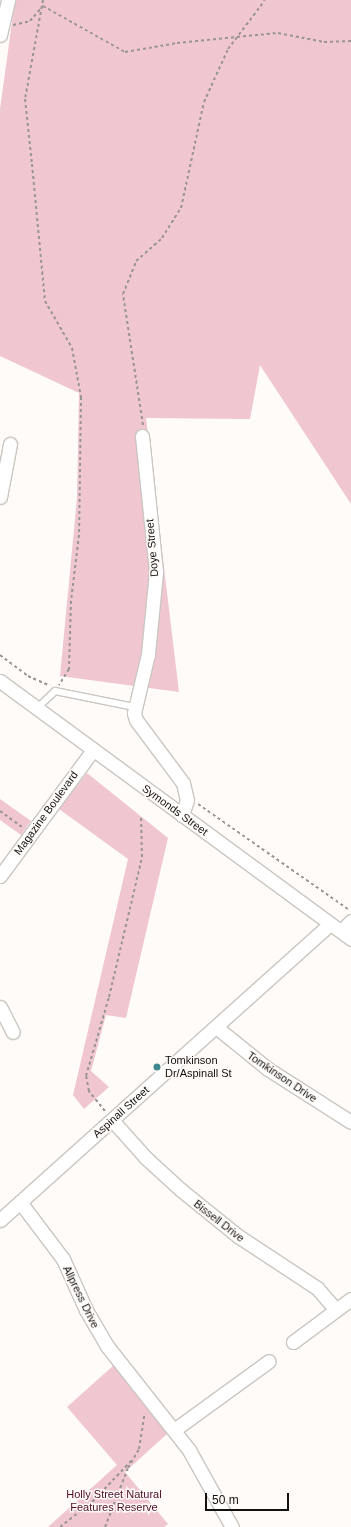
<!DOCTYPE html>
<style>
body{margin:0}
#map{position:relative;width:351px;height:1527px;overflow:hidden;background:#fffbf8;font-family:Arial,sans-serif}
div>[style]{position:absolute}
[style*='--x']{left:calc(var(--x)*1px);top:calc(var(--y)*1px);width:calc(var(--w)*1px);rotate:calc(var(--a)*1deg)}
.green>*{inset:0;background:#f0c6d1}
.path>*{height:2px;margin-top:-1px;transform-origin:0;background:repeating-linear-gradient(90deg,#989593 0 3px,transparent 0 6px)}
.roads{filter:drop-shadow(1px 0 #cac6c2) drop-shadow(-1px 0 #cac6c2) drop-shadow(0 1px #cac6c2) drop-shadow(0 -1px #cac6c2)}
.lane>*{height:6px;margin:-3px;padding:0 3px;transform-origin:3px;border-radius:3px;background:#fff}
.street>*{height:13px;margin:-6.5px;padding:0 6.5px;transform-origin:6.5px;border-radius:6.5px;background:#fff}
.dots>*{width:11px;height:11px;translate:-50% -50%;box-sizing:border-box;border:2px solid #fffbf8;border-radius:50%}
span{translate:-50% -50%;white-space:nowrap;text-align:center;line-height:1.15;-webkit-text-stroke:3px #fffbf8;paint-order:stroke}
.street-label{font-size:11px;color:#131110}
.poi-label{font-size:11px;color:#131110}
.left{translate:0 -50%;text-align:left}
.park-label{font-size:11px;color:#4e0c27}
.scale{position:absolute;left:205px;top:1493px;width:84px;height:18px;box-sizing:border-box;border:2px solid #131110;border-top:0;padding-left:5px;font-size:12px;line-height:14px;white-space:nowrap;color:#131110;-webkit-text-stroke:3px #fffbf8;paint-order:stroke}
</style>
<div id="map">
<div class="green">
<i style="clip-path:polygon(15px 0,351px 0,351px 504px,260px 365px,250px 419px,146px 418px,179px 692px,60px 676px,77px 498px,79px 393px,0 356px,0 109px)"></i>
<i style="clip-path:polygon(87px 773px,168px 838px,126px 1018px,106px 1015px,91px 1071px,109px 1087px,84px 1109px,73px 1095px,128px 859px,59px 809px)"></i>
<i style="clip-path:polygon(0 799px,31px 821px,21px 835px,0 820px)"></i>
<i style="clip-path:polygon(114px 1365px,168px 1433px,125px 1472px,168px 1524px,164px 1527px,48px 1527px,117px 1465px,67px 1407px)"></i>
</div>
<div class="path">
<i style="--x:43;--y:0;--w:101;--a:100.3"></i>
<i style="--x:25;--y:99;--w:65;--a:83.9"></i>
<i style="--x:32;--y:164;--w:138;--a:84.6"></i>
<i style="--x:45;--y:301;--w:54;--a:60.1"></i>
<i style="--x:72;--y:348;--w:50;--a:79.6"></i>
<i style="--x:81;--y:397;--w:138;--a:90.8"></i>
<i style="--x:79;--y:535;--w:66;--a:96.9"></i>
<i style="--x:71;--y:601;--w:68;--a:91.7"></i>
<i style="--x:69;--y:669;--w:19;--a:122"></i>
<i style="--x:13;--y:25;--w:17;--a:-13"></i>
<i style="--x:30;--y:21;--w:20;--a:-49"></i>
<i style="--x:43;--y:6;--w:94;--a:29.3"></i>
<i style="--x:125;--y:52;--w:53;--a:-9.8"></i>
<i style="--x:177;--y:43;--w:101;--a:-5.7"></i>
<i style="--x:278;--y:33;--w:47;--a:11.1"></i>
<i style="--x:324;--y:42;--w:27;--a:-2"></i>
<i style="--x:143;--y:425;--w:133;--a:-98.7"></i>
<i style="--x:123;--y:294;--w:35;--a:-68"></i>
<i style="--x:136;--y:261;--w:35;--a:-41"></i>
<i style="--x:162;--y:238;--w:36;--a:-58"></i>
<i style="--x:181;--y:208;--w:108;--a:-77.8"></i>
<i style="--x:204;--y:102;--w:58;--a:-65.6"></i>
<i style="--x:228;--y:49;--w:61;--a:-52.9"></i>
<i style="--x:0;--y:655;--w:35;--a:37"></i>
<i style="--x:28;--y:676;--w:24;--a:24"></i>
<i style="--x:198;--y:804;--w:183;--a:35"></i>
<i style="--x:0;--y:811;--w:27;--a:36"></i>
<i style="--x:105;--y:1111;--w:26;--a:-129"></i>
<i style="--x:89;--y:1091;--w:15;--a:-101"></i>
<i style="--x:86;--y:1076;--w:82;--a:-73.8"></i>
<i style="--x:109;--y:997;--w:144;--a:-76.7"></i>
<i style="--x:142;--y:857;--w:41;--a:-91.4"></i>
<i style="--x:60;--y:1527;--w:41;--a:-38"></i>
<i style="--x:92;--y:1502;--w:57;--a:-46.4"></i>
<i style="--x:105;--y:1527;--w:63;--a:-68.7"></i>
<i style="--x:128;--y:1468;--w:22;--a:-60"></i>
<i style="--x:139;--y:1449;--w:36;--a:-81"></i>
</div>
<div class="roads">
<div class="lane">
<i style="--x:37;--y:708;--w:25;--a:-43"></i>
<i style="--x:55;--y:691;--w:81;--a:11.4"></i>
</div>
<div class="street">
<i style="--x:0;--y:35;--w:36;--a:-77"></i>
<i style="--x:142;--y:436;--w:137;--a:84.1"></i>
<i style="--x:156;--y:572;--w:82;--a:95.6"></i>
<i style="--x:148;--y:654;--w:61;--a:103.3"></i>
<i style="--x:134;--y:713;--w:7;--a:74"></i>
<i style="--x:136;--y:720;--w:79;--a:53.3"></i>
<i style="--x:183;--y:783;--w:17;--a:77"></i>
<i style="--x:187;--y:800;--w:16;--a:108"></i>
<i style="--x:0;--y:497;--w:54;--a:-79.3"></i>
<i style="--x:0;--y:681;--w:436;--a:36.3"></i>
<i style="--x:0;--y:876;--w:157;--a:-53.6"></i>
<i style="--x:341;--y:931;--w:14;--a:-45"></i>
<i style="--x:0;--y:1007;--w:28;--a:63"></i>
<i style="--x:216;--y:1027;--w:67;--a:38.9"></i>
<i style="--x:268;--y:1069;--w:98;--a:32.6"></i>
<i style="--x:112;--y:1120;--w:51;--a:48.2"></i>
<i style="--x:146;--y:1158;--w:47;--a:42.4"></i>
<i style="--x:181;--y:1190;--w:73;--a:38.9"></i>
<i style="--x:238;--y:1236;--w:95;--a:33.4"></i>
<i style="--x:317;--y:1288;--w:29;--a:49"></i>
<i style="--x:20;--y:1202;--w:71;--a:53"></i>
<i style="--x:63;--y:1259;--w:56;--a:65.7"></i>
<i style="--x:86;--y:1310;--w:42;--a:59.7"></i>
<i style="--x:107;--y:1346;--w:132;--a:51.7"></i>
<i style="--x:189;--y:1450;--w:88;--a:60.8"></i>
<i style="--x:0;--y:1220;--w:443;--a:-41.9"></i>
<i style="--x:293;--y:1342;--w:72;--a:-36.6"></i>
<i style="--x:174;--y:1430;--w:117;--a:-36"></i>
</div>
</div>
<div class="dots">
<i style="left:157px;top:1067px;background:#40888e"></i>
</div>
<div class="street-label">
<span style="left:152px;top:548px;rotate:-95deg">Doye Street</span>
<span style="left:175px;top:810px;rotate:36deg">Symonds Street</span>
<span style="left:46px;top:813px;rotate:-54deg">Magazine Boulevard</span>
<span style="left:282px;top:1077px;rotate:34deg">Tomkinson Drive</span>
<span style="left:121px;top:1112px;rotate:-42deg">Aspinall Street</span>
<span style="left:219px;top:1221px;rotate:38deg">Bissell Drive</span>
<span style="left:81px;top:1297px;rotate:64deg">Allpress Drive</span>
</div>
<div class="poi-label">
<span class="left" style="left:165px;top:1067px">Tomkinson<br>Dr/Aspinall St</span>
</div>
<div class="park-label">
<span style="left:114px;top:1501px">Holly Street Natural<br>Features Reserve</span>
</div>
<div class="scale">50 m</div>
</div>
